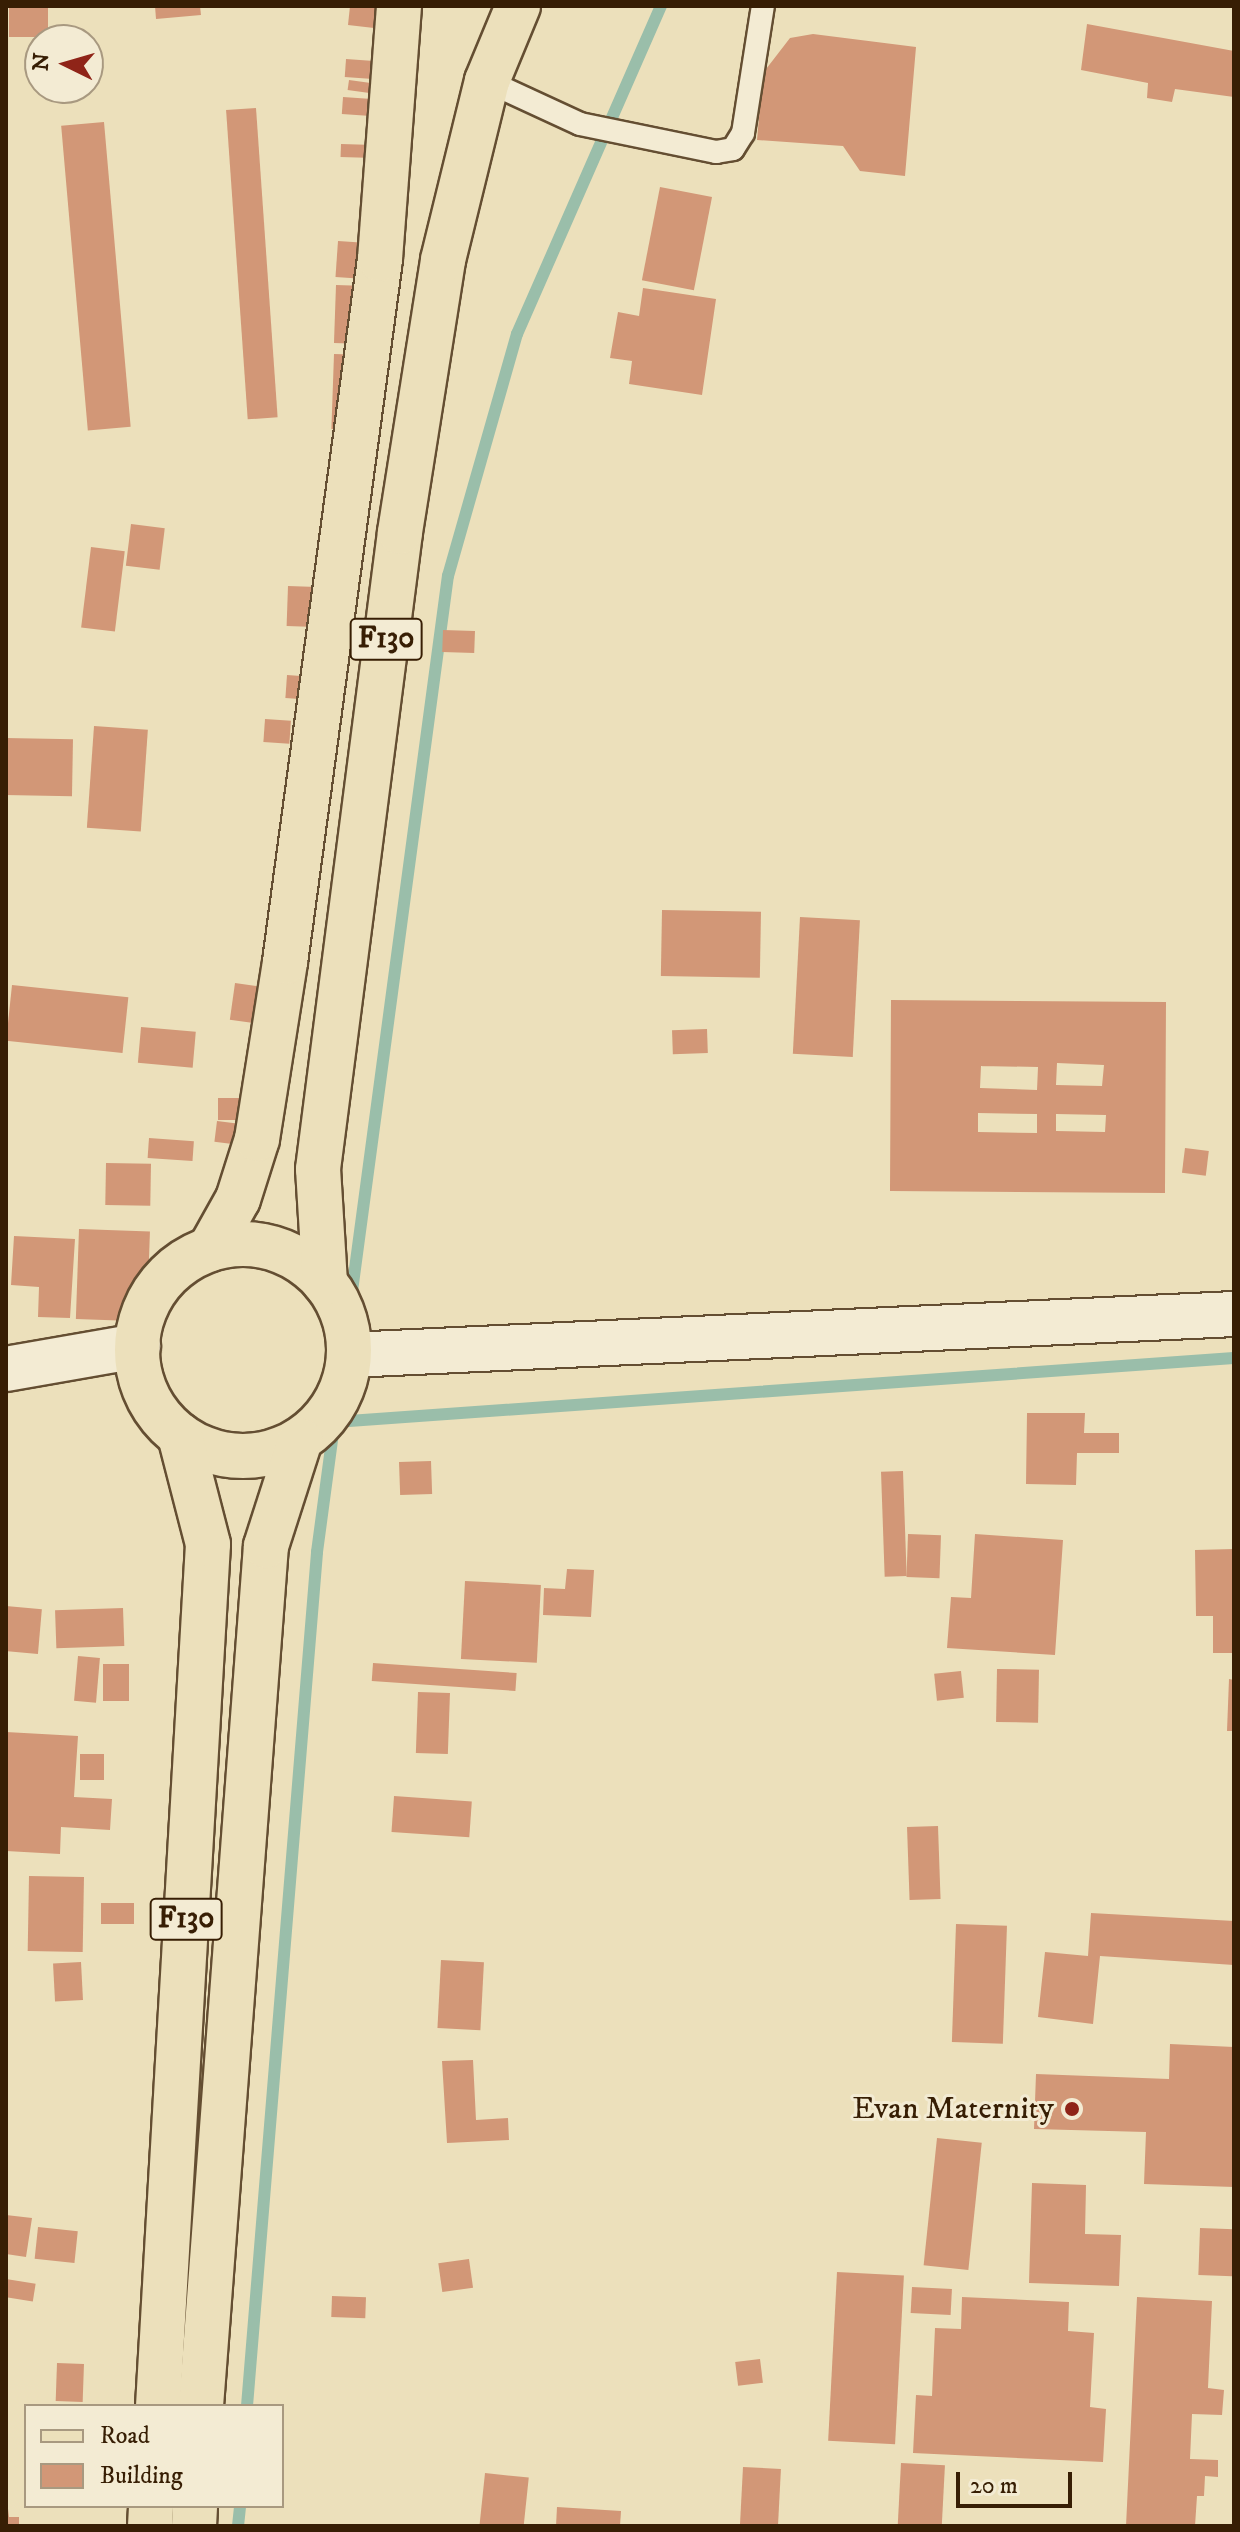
<!DOCTYPE html>
<style>
body{margin:0}
#map{position:relative;width:1240px;height:2532px;overflow:hidden;background:#ece0bb;font-family:"IM FELL DW Pica",serif}
div>[style]{position:absolute}
[style*='--x']{left:calc(var(--x)*1px);top:calc(var(--y)*1px);width:calc(var(--w)*1px);rotate:calc(var(--a)*1deg)}
.stream>*{height:12px;margin:-6px;padding:0 6px;transform-origin:6px;border-radius:6px;background:#9abeaa}
.building>*{inset:0;background:#d29777;transform-origin:0 0}
.roads{filter:drop-shadow(2px 0 #644e32) drop-shadow(-2px 0 #644e32) drop-shadow(0 2px #644e32) drop-shadow(0 -2px #644e32)}
.lane>*{height:22px;margin:-11px;padding:0 11px;transform-origin:11px;border-radius:11px;background:#f3ebd3}
.street>*{height:44px;margin:-22px;padding:0 22px;transform-origin:22px;border-radius:22px;background:#f3ebd3}
.secondary>*{height:44px;margin:-22px;padding:0 22px;transform-origin:22px;border-radius:22px;background:#f3ebd3}
.primary>*{height:44px;margin:-22px;padding:0 22px;transform-origin:22px;border-radius:22px;background:#ece0bb}
.primary>.ring{margin:-22px;padding:0;box-sizing:content-box;background:none;border:44px solid #ece0bb;border-radius:50%}
.dots>*{width:22px;height:22px;translate:-50% -50%;box-sizing:border-box;border:4px solid #f3ebd3;border-radius:50%}
span{translate:-50% -50%;white-space:nowrap;text-align:center;line-height:1.15;-webkit-text-stroke:6px #f3ebd3;paint-order:stroke}
.shield-label span{padding:2px 6px;background:#f3ebd3;border:2px solid;border-radius:6px;-webkit-text-stroke-width:0}
.shield-label{font-size:30px;color:#371e04;font-weight:700}
.poi-label{font-size:32px;color:#371e04}
.right{translate:-100% -50%;text-align:right}
.frame{position:absolute;inset:0;border:8px solid #371e04;pointer-events:none}
.legend{position:absolute;left:24px;top:2404px;width:260px;height:104px;box-sizing:border-box;background:#f3ebd3;border:2px solid #a89980;margin:0;padding:10px 14px;list-style:none;font-size:24px;color:#371e04}
.legend li{display:flex;align-items:center;gap:16px;height:40px}
.legend b{width:40px;border:2px solid #a89980}
.north{position:absolute;left:24px;top:24px;width:80px;height:80px;box-sizing:border-box;background:#f3ebd3;border:2px solid #a89980;border-radius:50%;rotate:275deg;font-size:22px;font-weight:700;line-height:32px;text-align:center;color:#371e04}
.north::after{content:'';display:block;margin:auto;width:28px;height:36px;background:#8f2418;clip-path:polygon(50% 0,100% 100%,50% 72%,0 100%)}
.scale{position:absolute;left:956px;top:2472px;width:116px;height:36px;box-sizing:border-box;border:4px solid #371e04;border-top:0;padding-left:10px;font-size:24px;line-height:28px;white-space:nowrap;color:#371e04;-webkit-text-stroke:6px #f3ebd3;paint-order:stroke}
</style>
<div id="map">
<div class="stream">
<i style="--x:335;--y:1422;--w:901;--a:-4.07"></i>
<i style="--x:247;--y:2406;--w:857;--a:-85.31"></i>
<i style="--x:317;--y:1552;--w:985;--a:-82.36"></i>
<i style="--x:448;--y:576;--w:252;--a:-74.1"></i>
<i style="--x:517;--y:334;--w:358;--a:-66.3"></i>
<i style="--x:238;--y:2526;--w:20;--a:-84"></i>
</div>
<div class="building">
<i style="left:9px;top:6px;width:39px;height:31px"></i>
<i style="clip-path:polygon(155px 6px,200px 6px,201px 15px,156px 19px)"></i>
<i style="clip-path:polygon(350px 6px,376px 6px,374px 28px,348px 25px)"></i>
<i style="clip-path:polygon(1087px 24px,1234px 51px,1234px 97px,1175px 89px,1172px 102px,1147px 98px,1148px 83px,1081px 70px)"></i>
<i style="clip-path:polygon(813px 34px,916px 47px,905px 176px,860px 171px,843px 146px,757px 140px,763px 73px,790px 38px)"></i>
<i style="left:346px;top:59px;width:28px;height:18px;rotate:4deg"></i>
<i style="left:349px;top:80px;width:22px;height:10px;rotate:8deg"></i>
<i style="left:343px;top:97px;width:29px;height:17px;rotate:4deg"></i>
<i style="left:256px;top:108px;width:310px;height:30px;rotate:86deg"></i>
<i style="left:104px;top:122px;width:306px;height:43px;rotate:85deg"></i>
<i style="left:341px;top:144px;width:25px;height:13px;rotate:2deg"></i>
<i style="left:660px;top:187px;width:53px;height:95px;rotate:11deg"></i>
<i style="left:338px;top:241px;width:26px;height:36px;rotate:4deg"></i>
<i style="left:336px;top:285px;width:23px;height:58px;rotate:2deg"></i>
<i style="clip-path:polygon(643px 288px,716px 299px,702px 395px,629px 384px,632px 361px,610px 358px,618px 312px,639px 316px)"></i>
<i style="left:334px;top:354px;width:25px;height:75px;rotate:2deg"></i>
<i style="left:131px;top:524px;width:34px;height:42px;rotate:7deg"></i>
<i style="left:91px;top:547px;width:34px;height:81px;rotate:7deg"></i>
<i style="left:288px;top:586px;width:29px;height:40px;rotate:2deg"></i>
<i style="left:443px;top:630px;width:32px;height:22px;rotate:2deg"></i>
<i style="left:287px;top:675px;width:14px;height:23px;rotate:4deg"></i>
<i style="left:265px;top:719px;width:26px;height:23px;rotate:4deg"></i>
<i style="left:94px;top:726px;width:54px;height:102px;rotate:4deg"></i>
<i style="left:6px;top:738px;width:67px;height:57px;rotate:1deg"></i>
<i style="left:662px;top:910px;width:99px;height:66px;rotate:1deg"></i>
<i style="left:800px;top:917px;width:60px;height:137px;rotate:3deg"></i>
<i style="left:235px;top:983px;width:22px;height:37px;rotate:8deg"></i>
<i style="left:12px;top:985px;width:117px;height:56px;rotate:6deg"></i>
<i style="clip-path:polygon(evenodd,891px 1000px,1166px 1002px,1165px 1193px,890px 1191px,891px 1000px,1057px 1063px,1104px 1065px,1102px 1086px,1056px 1085px,1057px 1063px,891px 1000px,981px 1066px,1038px 1067px,1037px 1090px,980px 1088px,981px 1066px,891px 1000px,978px 1113px,1037px 1114px,1037px 1133px,978px 1132px,978px 1113px,891px 1000px,1056px 1114px,1106px 1115px,1105px 1132px,1056px 1131px,1056px 1114px)"></i>
<i style="left:141px;top:1027px;width:55px;height:36px;rotate:5deg"></i>
<i style="left:707px;top:1029px;width:24px;height:35px;rotate:88deg"></i>
<i style="left:218px;top:1098px;width:25px;height:22px"></i>
<i style="left:217px;top:1121px;width:32px;height:21px;rotate:7deg"></i>
<i style="left:149px;top:1138px;width:45px;height:20px;rotate:4deg"></i>
<i style="left:1185px;top:1148px;width:24px;height:25px;rotate:7deg"></i>
<i style="left:106px;top:1163px;width:45px;height:42px;rotate:1deg"></i>
<i style="left:79px;top:1229px;width:71px;height:90px;rotate:2deg"></i>
<i style="clip-path:polygon(14px 1236px,75px 1239px,70px 1318px,38px 1317px,39px 1287px,11px 1285px)"></i>
<i style="clip-path:polygon(1027px 1413px,1085px 1413px,1084px 1433px,1119px 1433px,1119px 1453px,1077px 1453px,1076px 1485px,1026px 1484px)"></i>
<i style="left:431px;top:1461px;width:33px;height:32px;rotate:88deg"></i>
<i style="left:903px;top:1471px;width:105px;height:22px;rotate:88deg"></i>
<i style="left:908px;top:1534px;width:33px;height:43px;rotate:2deg"></i>
<i style="clip-path:polygon(975px 1534px,1063px 1540px,1055px 1655px,947px 1648px,951px 1597px,971px 1598px)"></i>
<i style="clip-path:polygon(1234px 1549px,1234px 1653px,1213px 1653px,1213px 1616px,1196px 1616px,1195px 1550px)"></i>
<i style="clip-path:polygon(567px 1569px,594px 1570px,591px 1617px,543px 1615px,544px 1588px,565px 1589px)"></i>
<i style="left:465px;top:1581px;width:76px;height:78px;rotate:3deg"></i>
<i style="left:6px;top:1606px;width:36px;height:45px;rotate:5deg"></i>
<i style="left:123px;top:1608px;width:38px;height:68px;rotate:88deg"></i>
<i style="left:78px;top:1656px;width:22px;height:45px;rotate:5deg"></i>
<i style="left:373px;top:1663px;width:144px;height:18px;rotate:4deg"></i>
<i style="left:103px;top:1664px;width:26px;height:37px"></i>
<i style="left:997px;top:1669px;width:42px;height:53px;rotate:1deg"></i>
<i style="left:961px;top:1671px;width:27px;height:27px;rotate:84deg"></i>
<i style="clip-path:polygon(1229px 1679px,1234px 1680px,1234px 1731px,1227px 1731px)"></i>
<i style="left:418px;top:1692px;width:32px;height:61px;rotate:2deg"></i>
<i style="clip-path:polygon(6px 1732px,78px 1736px,74px 1797px,112px 1799px,110px 1830px,61px 1827px,60px 1854px,6px 1851px)"></i>
<i style="left:80px;top:1754px;width:24px;height:26px"></i>
<i style="left:394px;top:1796px;width:78px;height:36px;rotate:4deg"></i>
<i style="left:938px;top:1826px;width:73px;height:31px;rotate:88deg"></i>
<i style="left:29px;top:1876px;width:55px;height:75px;rotate:1deg"></i>
<i style="left:134px;top:1903px;width:21px;height:33px;rotate:90deg"></i>
<i style="clip-path:polygon(1091px 1913px,1234px 1921px,1234px 1965px,1100px 1956px,1093px 2024px,1038px 2017px,1045px 1952px,1088px 1956px)"></i>
<i style="left:956px;top:1924px;width:51px;height:118px;rotate:2deg"></i>
<i style="left:441px;top:1960px;width:43px;height:68px;rotate:3deg"></i>
<i style="left:81px;top:1962px;width:38px;height:28px;rotate:87deg"></i>
<i style="clip-path:polygon(1170px 2044px,1234px 2047px,1234px 2187px,1144px 2184px,1146px 2132px,1034px 2129px,1036px 2074px,1169px 2079px)"></i>
<i style="clip-path:polygon(473px 2060px,476px 2120px,508px 2118px,509px 2140px,447px 2143px,442px 2061px)"></i>
<i style="left:937px;top:2138px;width:45px;height:128px;rotate:6deg"></i>
<i style="clip-path:polygon(1032px 2183px,1086px 2185px,1085px 2234px,1121px 2235px,1119px 2286px,1029px 2283px)"></i>
<i style="clip-path:polygon(6px 2215px,32px 2218px,26px 2257px,6px 2254px)"></i>
<i style="left:38px;top:2227px;width:40px;height:32px;rotate:6deg"></i>
<i style="left:1200px;top:2228px;width:34px;height:47px;rotate:2deg"></i>
<i style="left:469px;top:2259px;width:29px;height:31px;rotate:82deg"></i>
<i style="left:837px;top:2272px;width:67px;height:169px;rotate:3deg"></i>
<i style="left:6px;top:2279px;width:30px;height:18px;rotate:9deg"></i>
<i style="left:912px;top:2287px;width:40px;height:26px;rotate:3deg"></i>
<i style="left:332px;top:2296px;width:34px;height:21px;rotate:2deg"></i>
<i style="clip-path:polygon(962px 2297px,1069px 2302px,1068px 2331px,1094px 2333px,1090px 2407px,1106px 2409px,1103px 2462px,913px 2453px,916px 2395px,932px 2396px,935px 2328px,961px 2329px)"></i>
<i style="clip-path:polygon(1137px 2297px,1212px 2301px,1208px 2388px,1224px 2390px,1222px 2415px,1192px 2414px,1190px 2459px,1218px 2460px,1218px 2477px,1205px 2476px,1204px 2496px,1197px 2496px,1195px 2526px,1126px 2526px)"></i>
<i style="left:760px;top:2359px;width:24px;height:25px;rotate:83deg"></i>
<i style="left:57px;top:2363px;width:27px;height:38px;rotate:2deg"></i>
<i style="left:901px;top:2463px;width:44px;height:63px;rotate:3deg"></i>
<i style="left:743px;top:2467px;width:38px;height:59px;rotate:3deg"></i>
<i style="left:485px;top:2473px;width:44px;height:53px;rotate:6deg"></i>
<i style="clip-path:polygon(6px 2492px,9px 2517px,19px 2517px,19px 2526px,6px 2526px)"></i>
<i style="clip-path:polygon(557px 2507px,621px 2511px,620px 2526px,556px 2526px)"></i>
</div>
<div class="roads">
<div class="lane">
<i style="--x:487;--y:81;--w:102;--a:24.8"></i>
<i style="--x:580;--y:124;--w:139;--a:11.6"></i>
<i style="--x:716;--y:152;--w:17;--a:-10"></i>
<i style="--x:733;--y:149;--w:19;--a:-58"></i>
<i style="--x:743;--y:133;--w:129;--a:-81.1"></i>
</div>
<div class="street">
<i style="--x:6;--y:1369;--w:134;--a:-9.9"></i>
</div>
<div class="secondary">
<i style="--x:349;--y:1355;--w:886;--a:-2.65"></i>
</div>
<div class="primary">
<i class="ring" style="left:137px;top:1244px;width:168px;height:168px"></i>
<i style="--x:210;--y:1249;--w:57;--a:-60.8"></i>
<i style="--x:238;--y:1199;--w:63;--a:-72.4"></i>
<i style="--x:257;--y:1139;--w:179;--a:-81"></i>
<i style="--x:285;--y:962;--w:709;--a:-82.3"></i>
<i style="--x:380;--y:259;--w:254;--a:-85.7"></i>
<i style="--x:325;--y:1283;--w:114;--a:-93.5"></i>
<i style="--x:318;--y:1169;--w:642;--a:-82.66"></i>
<i style="--x:400;--y:532;--w:275;--a:-81"></i>
<i style="--x:443;--y:260;--w:184;--a:-76.2"></i>
<i style="--x:487;--y:81;--w:81;--a:-67.5"></i>
<i style="--x:158;--y:2406;--w:863;--a:-86.68"></i>
<i style="--x:208;--y:1544;--w:112;--a:-104.5"></i>
<i style="--x:201;--y:2406;--w:862;--a:-85.68"></i>
<i style="--x:266;--y:1546;--w:111;--a:-72.2"></i>
<i style="--x:150;--y:2526;--w:20;--a:-87"></i>
<i style="--x:194;--y:2526;--w:20;--a:-87"></i>
</div>
</div>
<div class="dots">
<i style="left:1072px;top:2109px;background:#8f2418"></i>
</div>
<div class="shield-label">
<span style="left:386px;top:639px">F130</span>
<span style="left:186px;top:1919px">F130</span>
</div>
<div class="poi-label">
<span class="right" style="left:1054px;top:2109px">Evan Maternity</span>
</div>
<div class="frame"></div>
<ul class="legend">
<li><b style="height:10px;background:#ece0bb"></b>Road</li>
<li><b style="height:22px;background:#d29777"></b>Building</li>
</ul>
<div class="north">N</div>
<div class="scale">20 m</div>
</div>
